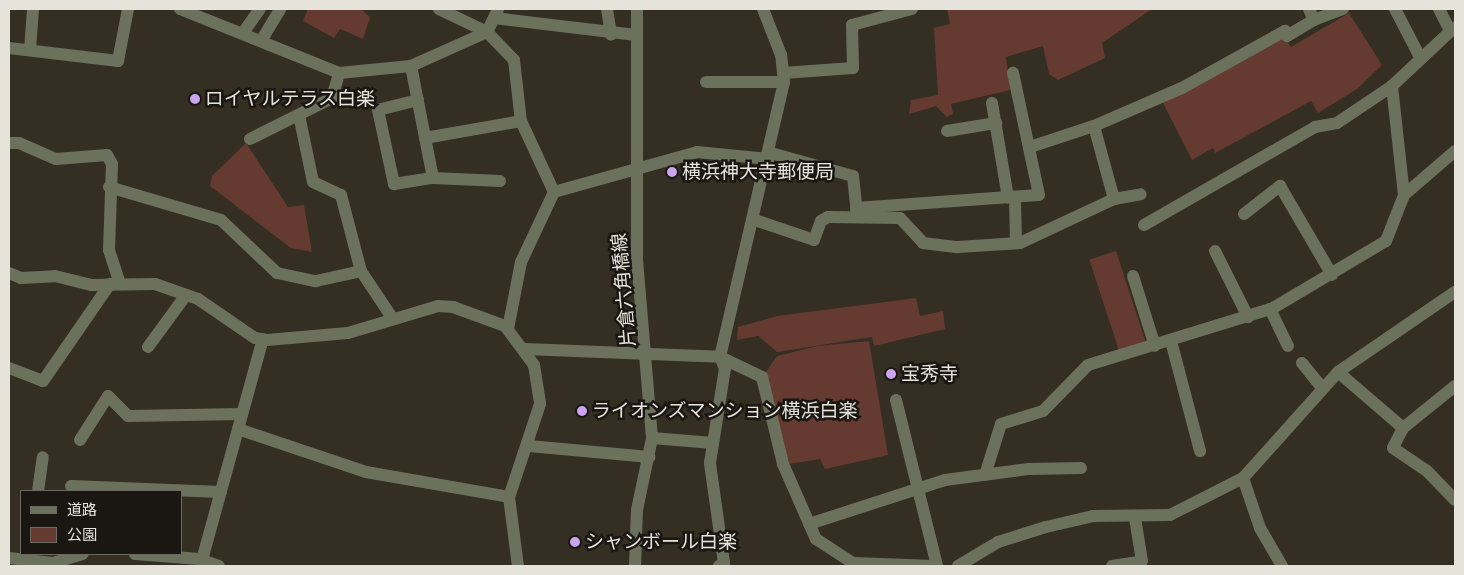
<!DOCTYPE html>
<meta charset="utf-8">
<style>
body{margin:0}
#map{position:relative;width:1464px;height:575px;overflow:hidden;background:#342f22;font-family:Jost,"Noto Sans JP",sans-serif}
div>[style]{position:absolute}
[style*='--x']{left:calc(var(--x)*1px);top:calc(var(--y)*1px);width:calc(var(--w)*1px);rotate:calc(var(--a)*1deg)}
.green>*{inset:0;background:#643a31;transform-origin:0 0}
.minor>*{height:12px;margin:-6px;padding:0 6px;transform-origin:6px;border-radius:6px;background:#6c715e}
.dots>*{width:14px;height:14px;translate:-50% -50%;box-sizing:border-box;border:2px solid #1a1712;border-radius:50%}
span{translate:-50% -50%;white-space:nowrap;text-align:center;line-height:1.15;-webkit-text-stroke:5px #1a1712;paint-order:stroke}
.poi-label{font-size:19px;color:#e6e3db}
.left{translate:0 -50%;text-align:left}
.street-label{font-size:19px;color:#e6e3db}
.frame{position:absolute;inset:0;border:10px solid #e6e3db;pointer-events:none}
.legend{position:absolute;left:20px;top:490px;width:162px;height:65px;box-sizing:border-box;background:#1a1712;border:1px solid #6c6962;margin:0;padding:6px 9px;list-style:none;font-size:15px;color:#e6e3db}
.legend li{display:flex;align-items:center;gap:10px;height:25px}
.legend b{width:25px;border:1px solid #6c6962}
</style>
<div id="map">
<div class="green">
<i style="clip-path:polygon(308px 9px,361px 9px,370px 17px,363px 39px,340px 29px,334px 38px,303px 21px)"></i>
<i style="clip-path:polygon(947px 9px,1152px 9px,1102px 43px,1105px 58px,1058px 80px,1049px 74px,1043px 46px,1006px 57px,1010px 90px,951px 104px,953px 114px,947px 117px,936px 106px,909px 114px,911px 100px,938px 95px,934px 28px,950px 24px)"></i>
<i style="clip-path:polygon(1349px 13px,1382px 65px,1357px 89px,1318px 113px,1311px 101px,1215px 153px,1213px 148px,1192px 160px,1163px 103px,1284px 37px,1291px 47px)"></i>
<i style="clip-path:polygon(246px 143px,288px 207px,304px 205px,312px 252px,291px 248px,210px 186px,212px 176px)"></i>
<i style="left:1116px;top:251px;width:95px;height:28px;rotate:72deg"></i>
<i style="clip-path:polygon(916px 298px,920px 316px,943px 311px,945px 329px,874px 346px,872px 337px,777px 352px,758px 336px,737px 340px,738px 327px,777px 316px)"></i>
<i style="clip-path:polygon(869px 341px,888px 455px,825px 469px,820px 459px,789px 464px,766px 372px,777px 356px,817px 346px)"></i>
</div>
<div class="minor">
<i style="--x:180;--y:9;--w:171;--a:21.9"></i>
<i style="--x:339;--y:73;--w:72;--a:-5.6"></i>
<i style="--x:411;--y:66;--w:83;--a:-24.1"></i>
<i style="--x:487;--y:32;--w:25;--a:-64"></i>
<i style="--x:439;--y:9;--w:53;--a:25.6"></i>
<i style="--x:487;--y:32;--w:39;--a:46"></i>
<i style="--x:514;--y:60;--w:61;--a:83.5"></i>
<i style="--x:521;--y:121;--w:78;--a:65.1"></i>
<i style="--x:554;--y:192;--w:77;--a:115.2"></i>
<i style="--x:521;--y:262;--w:68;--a:101"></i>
<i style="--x:607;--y:9;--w:26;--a:81"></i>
<i style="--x:1309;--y:9;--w:12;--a:66"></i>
<i style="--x:1314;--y:20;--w:31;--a:-21"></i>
<i style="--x:1395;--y:9;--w:56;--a:62.5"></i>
<i style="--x:1439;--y:9;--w:25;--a:63"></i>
<i style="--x:494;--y:18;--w:143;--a:6.8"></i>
<i style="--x:243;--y:33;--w:29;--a:-55"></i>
<i style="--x:261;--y:41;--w:37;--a:-59"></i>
<i style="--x:9;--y:48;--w:110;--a:6.8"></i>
<i style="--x:118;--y:61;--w:53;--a:-79.1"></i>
<i style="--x:30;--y:50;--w:41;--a:-85.8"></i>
<i style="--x:411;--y:66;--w:114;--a:78.9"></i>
<i style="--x:783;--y:73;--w:70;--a:-4.1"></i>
<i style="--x:853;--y:68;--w:43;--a:-91.3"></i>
<i style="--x:852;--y:25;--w:62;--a:-14.9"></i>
<i style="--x:706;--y:82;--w:78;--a:0"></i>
<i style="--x:418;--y:100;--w:41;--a:166"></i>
<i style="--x:378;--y:110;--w:76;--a:77.8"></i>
<i style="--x:394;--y:184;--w:39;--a:-9"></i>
<i style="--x:433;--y:178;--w:67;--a:2.6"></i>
<i style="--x:992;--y:103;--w:96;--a:80.4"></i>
<i style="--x:299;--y:115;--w:68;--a:78.2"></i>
<i style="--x:313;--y:182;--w:31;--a:25"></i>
<i style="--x:341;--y:195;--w:79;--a:75.3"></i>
<i style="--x:1094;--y:126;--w:96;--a:-23.4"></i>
<i style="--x:1182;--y:88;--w:118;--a:-29"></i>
<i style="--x:1285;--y:31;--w:5;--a:68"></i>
<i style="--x:1287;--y:36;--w:31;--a:-31"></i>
<i style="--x:947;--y:131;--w:50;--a:-9.3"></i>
<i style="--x:425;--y:138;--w:97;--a:-10"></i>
<i style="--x:250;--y:139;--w:92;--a:-26.6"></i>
<i style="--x:332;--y:98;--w:26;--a:-74"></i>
<i style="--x:9;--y:143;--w:10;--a:0"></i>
<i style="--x:19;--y:143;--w:40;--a:23.4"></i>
<i style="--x:56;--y:159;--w:51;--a:-4.5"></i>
<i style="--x:107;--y:155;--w:10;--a:61"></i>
<i style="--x:112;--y:164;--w:86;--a:92"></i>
<i style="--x:109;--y:250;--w:35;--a:72"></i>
<i style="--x:1030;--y:147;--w:67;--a:-18.2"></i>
<i style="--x:1094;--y:126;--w:76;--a:74.7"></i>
<i style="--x:771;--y:153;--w:85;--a:15.7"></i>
<i style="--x:853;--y:176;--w:39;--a:84"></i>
<i style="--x:109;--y:187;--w:117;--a:16.4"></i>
<i style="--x:221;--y:220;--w:77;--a:43.4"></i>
<i style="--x:277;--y:273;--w:40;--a:12"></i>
<i style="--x:316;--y:281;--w:46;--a:-12.5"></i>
<i style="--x:361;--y:271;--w:58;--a:56.3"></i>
<i style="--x:554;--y:192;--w:148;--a:-15.6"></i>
<i style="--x:697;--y:152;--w:72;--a:5.6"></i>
<i style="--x:1404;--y:195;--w:67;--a:-40.8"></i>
<i style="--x:1015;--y:197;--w:46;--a:88.8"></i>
<i style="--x:856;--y:208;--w:183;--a:-4.1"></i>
<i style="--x:1039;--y:195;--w:125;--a:-102"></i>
<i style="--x:1244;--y:214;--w:46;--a:-37.9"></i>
<i style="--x:1280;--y:186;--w:103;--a:59.7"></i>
<i style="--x:755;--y:220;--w:62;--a:18.7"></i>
<i style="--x:814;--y:240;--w:20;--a:-70"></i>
<i style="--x:821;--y:221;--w:8;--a:-30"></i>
<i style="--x:828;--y:217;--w:72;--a:0.8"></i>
<i style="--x:900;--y:218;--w:34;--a:47"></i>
<i style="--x:923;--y:243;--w:35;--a:7"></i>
<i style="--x:958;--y:247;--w:62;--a:-3.7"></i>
<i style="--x:1020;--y:243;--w:104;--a:-25.1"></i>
<i style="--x:1114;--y:199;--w:27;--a:-10"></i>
<i style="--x:1144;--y:225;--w:197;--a:-29.8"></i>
<i style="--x:1315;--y:127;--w:22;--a:-10"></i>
<i style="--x:1337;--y:123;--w:66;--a:-33.9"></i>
<i style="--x:1215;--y:251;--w:74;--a:63.4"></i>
<i style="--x:9;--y:273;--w:13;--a:23"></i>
<i style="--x:21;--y:278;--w:34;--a:-3"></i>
<i style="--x:55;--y:276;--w:38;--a:14"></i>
<i style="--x:92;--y:285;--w:63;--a:-0.9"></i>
<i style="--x:155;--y:284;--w:46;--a:19.2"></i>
<i style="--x:198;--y:299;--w:69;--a:34.4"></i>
<i style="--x:255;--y:338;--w:12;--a:9"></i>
<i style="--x:267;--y:340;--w:81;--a:-4.9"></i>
<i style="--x:348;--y:333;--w:94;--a:-16.7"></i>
<i style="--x:438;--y:306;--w:15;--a:4"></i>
<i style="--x:453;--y:307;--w:55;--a:20.1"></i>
<i style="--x:505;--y:326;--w:49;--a:53.4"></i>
<i style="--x:534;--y:365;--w:39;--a:81"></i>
<i style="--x:540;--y:404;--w:98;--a:108.4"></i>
<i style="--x:509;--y:497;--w:70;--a:82.6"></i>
<i style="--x:1133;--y:276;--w:73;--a:72.6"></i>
<i style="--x:1270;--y:309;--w:41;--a:64.1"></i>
<i style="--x:1171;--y:341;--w:114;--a:75.2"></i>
<i style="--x:148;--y:347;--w:64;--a:-53.8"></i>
<i style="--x:525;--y:349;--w:195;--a:2.3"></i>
<i style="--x:720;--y:357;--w:47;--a:25.5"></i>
<i style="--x:762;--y:377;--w:89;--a:76.4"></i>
<i style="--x:783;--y:464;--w:82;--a:66.3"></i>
<i style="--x:816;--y:539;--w:44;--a:33"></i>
<i style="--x:853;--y:563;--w:82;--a:2.1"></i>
<i style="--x:1302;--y:363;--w:33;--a:51"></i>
<i style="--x:9;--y:368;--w:36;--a:21"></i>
<i style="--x:43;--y:381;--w:118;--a:-55.4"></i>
<i style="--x:1338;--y:372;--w:86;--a:40.7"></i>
<i style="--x:1455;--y:386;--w:67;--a:141.1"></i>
<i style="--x:1403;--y:428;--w:22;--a:117"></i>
<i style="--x:1393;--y:448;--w:41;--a:34.1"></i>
<i style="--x:1427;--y:471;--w:40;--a:46"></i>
<i style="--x:896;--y:400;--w:171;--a:76.1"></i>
<i style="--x:238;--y:429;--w:135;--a:18.6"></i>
<i style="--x:366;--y:472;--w:145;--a:9.9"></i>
<i style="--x:652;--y:438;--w:61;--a:4.7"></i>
<i style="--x:80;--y:440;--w:52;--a:-57.5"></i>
<i style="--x:108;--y:396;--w:28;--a:45"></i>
<i style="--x:128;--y:416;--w:114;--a:-1"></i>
<i style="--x:529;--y:446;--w:121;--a:5.2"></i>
<i style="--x:985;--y:475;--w:53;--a:-72.6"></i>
<i style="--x:1001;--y:424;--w:44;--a:-17.2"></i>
<i style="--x:1043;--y:411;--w:64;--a:-45.6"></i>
<i style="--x:1088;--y:365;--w:194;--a:-17.1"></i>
<i style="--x:1273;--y:308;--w:131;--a:-30.7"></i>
<i style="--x:1386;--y:241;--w:49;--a:-68.6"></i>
<i style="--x:1404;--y:195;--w:110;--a:-96.3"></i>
<i style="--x:1392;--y:86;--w:86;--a:-43.1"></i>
<i style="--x:1243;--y:478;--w:53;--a:71.2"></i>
<i style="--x:1260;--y:528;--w:44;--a:59.9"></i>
<i style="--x:71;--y:486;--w:150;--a:2.3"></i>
<i style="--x:38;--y:491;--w:34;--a:-82"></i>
<i style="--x:809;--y:524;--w:143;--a:-17.9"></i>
<i style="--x:945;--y:480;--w:85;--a:-7.5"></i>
<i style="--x:1029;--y:469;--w:52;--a:-1.1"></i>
<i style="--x:135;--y:554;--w:64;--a:4.5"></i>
<i style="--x:199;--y:559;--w:21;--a:19"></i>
<i style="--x:9;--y:558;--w:44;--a:6.5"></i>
<i style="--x:53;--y:563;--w:31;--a:-17"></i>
<i style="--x:202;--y:560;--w:229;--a:-74.6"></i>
<i style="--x:635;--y:566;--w:56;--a:-88"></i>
<i style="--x:637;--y:510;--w:74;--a:-78.2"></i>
<i style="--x:652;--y:438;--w:180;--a:-94.8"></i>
<i style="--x:637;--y:259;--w:250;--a:-90"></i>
<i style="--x:719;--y:566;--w:6;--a:-31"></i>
<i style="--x:724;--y:563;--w:101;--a:-98"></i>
<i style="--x:710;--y:463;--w:96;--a:-81"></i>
<i style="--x:725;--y:368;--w:12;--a:-114"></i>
<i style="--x:720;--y:357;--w:282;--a:-76.9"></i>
<i style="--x:784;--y:82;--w:27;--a:-96"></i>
<i style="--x:781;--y:55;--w:49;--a:-111.4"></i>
<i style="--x:958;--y:566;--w:47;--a:-31"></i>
<i style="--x:998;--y:542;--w:50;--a:-17.4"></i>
<i style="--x:1046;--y:527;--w:48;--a:-13.2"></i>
<i style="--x:1093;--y:516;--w:77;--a:-0.7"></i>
<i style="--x:1170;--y:515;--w:82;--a:-26.9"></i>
<i style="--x:1243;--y:478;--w:142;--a:-48.1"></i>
<i style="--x:1338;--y:372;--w:142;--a:-34.4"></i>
<i style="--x:1112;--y:566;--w:30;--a:-9"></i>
<i style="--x:1142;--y:561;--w:44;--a:-99.2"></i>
</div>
<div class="dots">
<i style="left:195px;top:99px;background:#c9a5ee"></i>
<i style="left:672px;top:172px;background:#c9a5ee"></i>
<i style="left:891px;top:374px;background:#c9a5ee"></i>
<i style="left:582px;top:411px;background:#c9a5ee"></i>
<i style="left:575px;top:542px;background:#c9a5ee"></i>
</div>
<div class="poi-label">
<span class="left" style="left:205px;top:99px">ロイヤルテラス白楽</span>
<span class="left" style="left:682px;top:172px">横浜神大寺郵便局</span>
<span class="left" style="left:901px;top:374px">宝秀寺</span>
<span class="left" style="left:592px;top:411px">ライオンズマンション横浜白楽</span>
<span class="left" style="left:585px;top:542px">シャンボール白楽</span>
</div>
<div class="street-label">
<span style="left:624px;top:290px;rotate:-95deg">片倉六角橋線</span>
</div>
<div class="frame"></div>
<ul class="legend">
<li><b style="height:6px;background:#6c715e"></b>道路</li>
<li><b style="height:14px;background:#643a31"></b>公園</li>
</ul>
</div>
